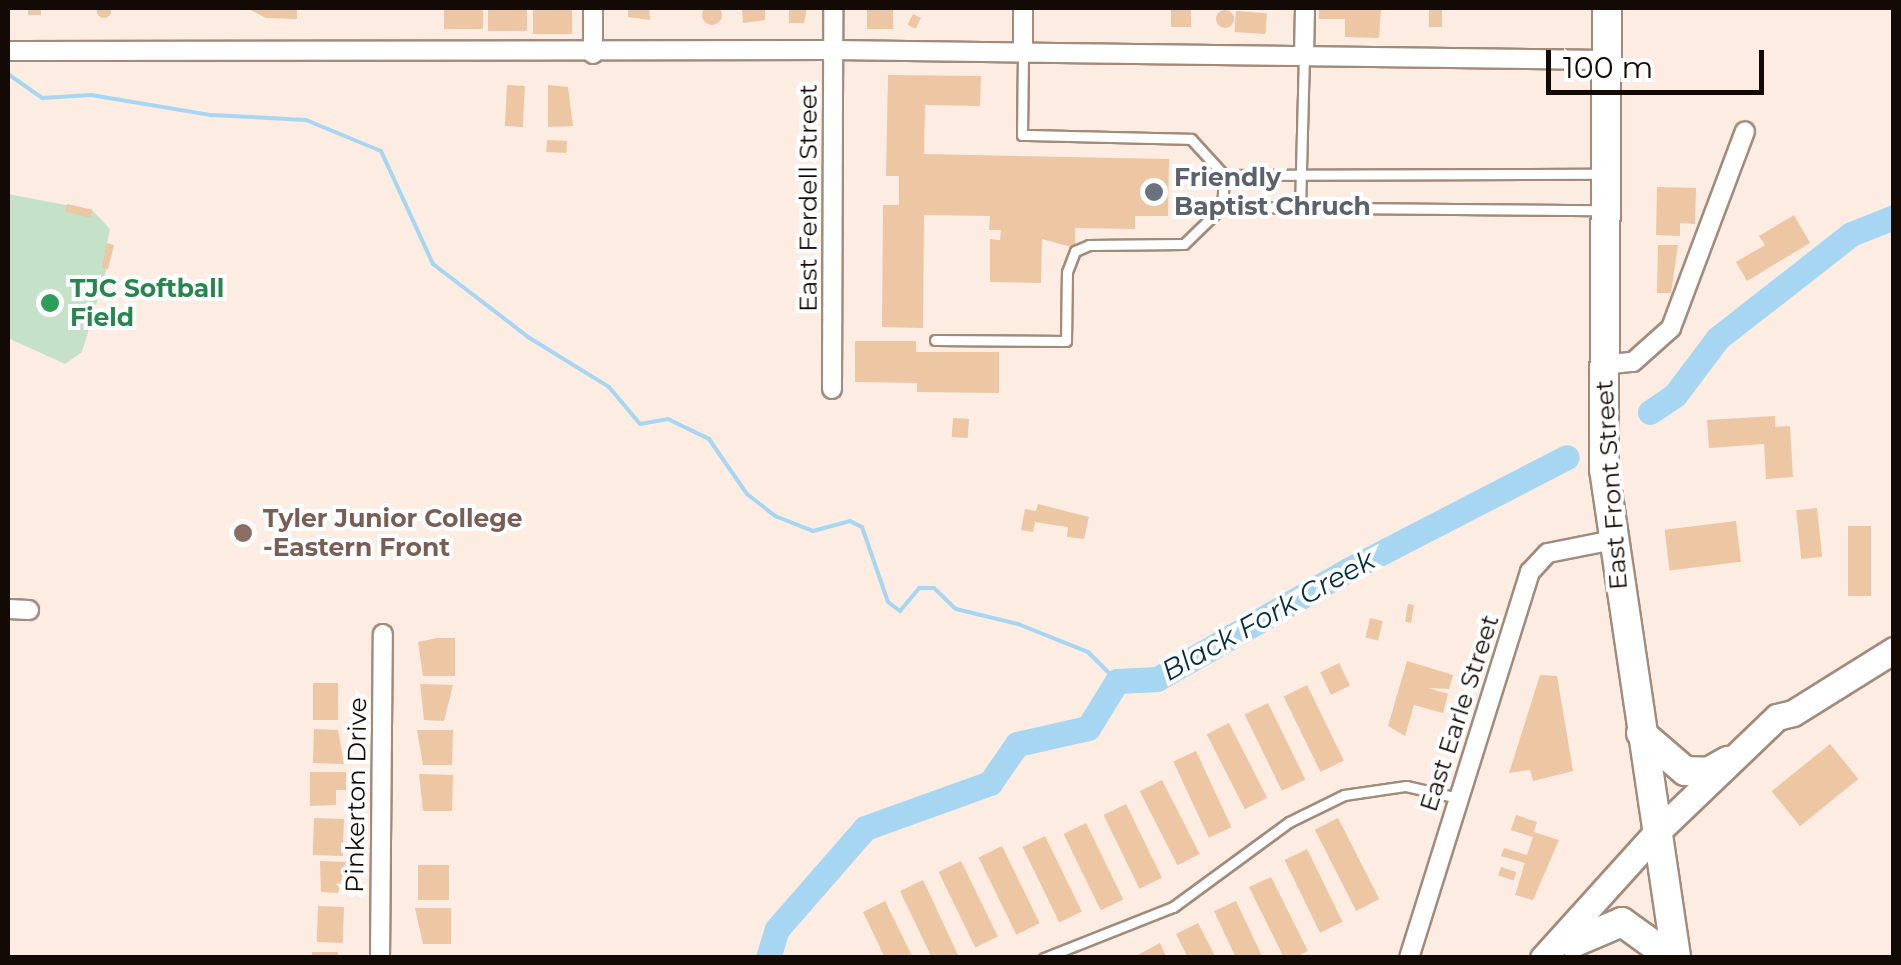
<!DOCTYPE html>
<style>
body{margin:0}
#map{position:relative;width:1901px;height:965px;overflow:hidden;background:#fcece2;font-family:Montserrat,sans-serif}
div>[style]{position:absolute}
[style*='--x']{left:calc(var(--x)*1px);top:calc(var(--y)*1px);width:calc(var(--w)*1px);rotate:calc(var(--a)*1deg)}
.green>*{inset:0;background:#c5e2c9}
.stream>*{height:4px;margin:-2px;padding:0 2px;transform-origin:2px;border-radius:2px;background:#a6d6f2}
.river>*{height:25px;margin:-12.5px;padding:0 12.5px;transform-origin:12.5px;border-radius:12.5px;background:#a6d6f2}
.building>*{inset:0;background:#edc6a4;transform-origin:0 0}
.round{border-radius:50%}
.roads{filter:drop-shadow(2px 0 #a28b7b) drop-shadow(-2px 0 #a28b7b) drop-shadow(0 2px #a28b7b) drop-shadow(0 -2px #a28b7b)}
.lane>*{height:9px;margin:-4.5px;padding:0 4.5px;transform-origin:4.5px;border-radius:4.5px;background:#fff}
.street>*{height:18px;margin:-9px;padding:0 9px;transform-origin:9px;border-radius:9px;background:#fff}
.secondary>*{height:25px;margin:-12.5px;padding:0 12.5px;transform-origin:12.5px;border-radius:12.5px;background:#fff}
.primary>*{height:28px;margin:-14px;padding:0 14px;transform-origin:14px;border-radius:14px;background:#fff}
.dots>*{width:28px;height:28px;translate:-50% -50%;box-sizing:border-box;border:5px solid #fff;border-radius:50%}
span{translate:-50% -50%;white-space:nowrap;text-align:center;line-height:1.15;-webkit-text-stroke:8px #fff;paint-order:stroke}
.worship-label{font-size:25px;color:#5b616d;font-weight:700}
.left{translate:0 -50%;text-align:left}
.street-label{font-size:25px;color:#130a06}
.leisure-label{font-size:25px;color:#27864d;font-weight:700}
.education-label{font-size:25px;color:#785e54;font-weight:700}
.water-label{font-size:28px;color:#032e41;font-style:italic}
.frame{position:absolute;inset:0;border:10px solid #130a06;pointer-events:none}
.scale{position:absolute;left:1546px;top:50px;width:218px;height:45px;box-sizing:border-box;border:5px solid #130a06;border-top:0;padding-left:12px;font-size:30px;line-height:35px;white-space:nowrap;color:#130a06;-webkit-text-stroke:8px #fff;paint-order:stroke}
</style>
<div id="map">
<div class="green">
<i style="clip-path:polygon(8px 194px,92px 210px,110px 229px,107px 243px,114px 245px,82px 352px,65px 364px,8px 338px)"></i>
</div>
<div class="stream">
<i style="--x:8;--y:74;--w:42;--a:35.2"></i>
<i style="--x:42;--y:98;--w:49;--a:-3.5"></i>
<i style="--x:91;--y:95;--w:122;--a:9.5"></i>
<i style="--x:211;--y:115;--w:95;--a:3"></i>
<i style="--x:306;--y:120;--w:81;--a:22.5"></i>
<i style="--x:381;--y:151;--w:124;--a:65.3"></i>
<i style="--x:433;--y:264;--w:120;--a:37.5"></i>
<i style="--x:528;--y:337;--w:95;--a:31.7"></i>
<i style="--x:609;--y:387;--w:48;--a:50"></i>
<i style="--x:640;--y:424;--w:28;--a:-10"></i>
<i style="--x:668;--y:419;--w:46;--a:26"></i>
<i style="--x:709;--y:439;--w:67;--a:55.4"></i>
<i style="--x:747;--y:494;--w:36;--a:38"></i>
<i style="--x:775;--y:516;--w:41;--a:21.5"></i>
<i style="--x:813;--y:531;--w:38;--a:-15"></i>
<i style="--x:850;--y:521;--w:13;--a:27"></i>
<i style="--x:862;--y:527;--w:79;--a:70.9"></i>
<i style="--x:888;--y:602;--w:15;--a:37"></i>
<i style="--x:900;--y:611;--w:30;--a:-50"></i>
<i style="--x:919;--y:588;--w:15;--a:0"></i>
<i style="--x:934;--y:588;--w:30;--a:44"></i>
<i style="--x:956;--y:609;--w:64;--a:13.6"></i>
<i style="--x:1018;--y:624;--w:75;--a:21.8"></i>
<i style="--x:1088;--y:652;--w:41;--a:45"></i>
</div>
<div class="river">
<i style="--x:1650;--y:412;--w:30;--a:-34"></i>
<i style="--x:1675;--y:395;--w:71;--a:-53"></i>
<i style="--x:1718;--y:338;--w:169;--a:-38"></i>
<i style="--x:1851;--y:234;--w:46;--a:-21.6"></i>
<i style="--x:768;--y:958;--w:30;--a:-73"></i>
<i style="--x:777;--y:929;--w:134;--a:-48.9"></i>
<i style="--x:865;--y:828;--w:133;--a:-19.8"></i>
<i style="--x:990;--y:783;--w:47;--a:-55.3"></i>
<i style="--x:1017;--y:744;--w:73;--a:-12.7"></i>
<i style="--x:1088;--y:728;--w:55;--a:-58.3"></i>
<i style="--x:1117;--y:681;--w:40;--a:-2.9"></i>
<i style="--x:1157;--y:679;--w:220;--a:-29.7"></i>
<i style="--x:1348;--y:570;--w:246;--a:-27.3"></i>
</div>
<div class="building">
<i class="round" style="left:97px;top:4px;width:14px;height:14px"></i>
<i class="round" style="left:702px;top:5px;width:20px;height:20px"></i>
<i style="left:28px;top:8px;width:13px;height:7px"></i>
<i style="clip-path:polygon(247px 8px,297px 8px,297px 19px,266px 18px)"></i>
<i style="left:444px;top:8px;width:39px;height:21px"></i>
<i style="left:488px;top:8px;width:39px;height:23px"></i>
<i style="left:533px;top:8px;width:39px;height:26px"></i>
<i style="clip-path:polygon(628px 8px,649px 8px,650px 20px,628px 17px)"></i>
<i style="clip-path:polygon(742px 8px,765px 8px,765px 20px,743px 23px)"></i>
<i style="clip-path:polygon(789px 8px,807px 8px,804px 23px,789px 23px)"></i>
<i style="left:867px;top:8px;width:26px;height:21px"></i>
<i style="left:1171px;top:8px;width:20px;height:19px"></i>
<i style="clip-path:polygon(1319px 8px,1381px 10px,1379px 38px,1345px 37px,1345px 19px,1319px 19px)"></i>
<i style="left:1429px;top:9px;width:13px;height:18px"></i>
<i class="round" style="left:1216px;top:10px;width:18px;height:18px"></i>
<i style="left:1236px;top:11px;width:31px;height:21px;rotate:4deg"></i>
<i style="left:913px;top:14px;width:9px;height:12px;rotate:27deg"></i>
<i style="clip-path:polygon(888px 75px,981px 76px,980px 106px,925px 105px,924px 154px,1169px 159px,1168px 216px,1135px 216px,1135px 229px,1075px 228px,1075px 248px,1042px 239px,1041px 283px,990px 282px,990px 239px,1000px 240px,1001px 230px,989px 230px,990px 216px,924px 215px,923px 328px,882px 327px,883px 205px,899px 205px,899px 176px,886px 176px)"></i>
<i style="left:507px;top:85px;width:18px;height:41px;rotate:3deg"></i>
<i style="clip-path:polygon(548px 85px,568px 87px,573px 126px,548px 127px)"></i>
<i style="left:547px;top:140px;width:20px;height:12px;rotate:3deg"></i>
<i style="clip-path:polygon(1657px 187px,1696px 188px,1695px 224px,1680px 223px,1680px 236px,1656px 235px)"></i>
<i style="left:67px;top:204px;width:26px;height:8px;rotate:13deg"></i>
<i style="clip-path:polygon(1794px 215px,1810px 243px,1747px 281px,1736px 262px,1765px 245px,1759px 236px)"></i>
<i style="clip-path:polygon(107px 244px,114px 245px,108px 269px,102px 268px)"></i>
<i style="clip-path:polygon(1658px 245px,1678px 245px,1671px 293px,1657px 293px)"></i>
<i style="clip-path:polygon(855px 341px,916px 341px,916px 352px,999px 352px,999px 393px,917px 392px,917px 383px,855px 382px)"></i>
<i style="clip-path:polygon(1775px 416px,1775px 427px,1790px 426px,1793px 477px,1766px 479px,1764px 444px,1709px 448px,1707px 420px)"></i>
<i style="left:953px;top:418px;width:16px;height:19px;rotate:4deg"></i>
<i style="clip-path:polygon(1038px 504px,1089px 517px,1084px 539px,1067px 537px,1068px 527px,1035px 522px,1033px 532px,1021px 530px,1025px 509px,1036px 511px)"></i>
<i style="left:1817px;top:508px;width:49px;height:21px;rotate:84deg"></i>
<i style="left:1736px;top:521px;width:41px;height:72px;rotate:83deg"></i>
<i style="left:1848px;top:526px;width:23px;height:70px"></i>
<i style="left:1408px;top:604px;width:6px;height:18px;rotate:9deg"></i>
<i style="left:1370px;top:618px;width:13px;height:20px;rotate:13deg"></i>
<i style="clip-path:polygon(437px 638px,455px 638px,455px 676px,423px 676px,418px 642px)"></i>
<i style="clip-path:polygon(1407px 661px,1453px 675px,1449px 689px,1428px 688px,1448px 694px,1443px 713px,1414px 705px,1405px 736px,1388px 726px)"></i>
<i style="left:1339px;top:663px;width:25px;height:21px;rotate:64deg"></i>
<i style="clip-path:polygon(1540px 675px,1557px 676px,1573px 771px,1533px 781px,1530px 770px,1509px 773px)"></i>
<i style="left:313px;top:683px;width:25px;height:37px"></i>
<i style="clip-path:polygon(420px 684px,453px 685px,444px 721px,424px 720px)"></i>
<i style="left:1307px;top:685px;width:84px;height:26px;rotate:64deg"></i>
<i style="left:1268px;top:703px;width:85px;height:26px;rotate:64deg"></i>
<i style="left:1229px;top:723px;width:84px;height:25px;rotate:63deg"></i>
<i style="clip-path:polygon(314px 729px,338px 730px,344px 764px,313px 763px)"></i>
<i style="clip-path:polygon(417px 730px,453px 730px,452px 765px,423px 765px)"></i>
<i style="left:1830px;top:744px;width:45px;height:75px;rotate:51deg"></i>
<i style="left:1196px;top:751px;width:84px;height:25px;rotate:65deg"></i>
<i style="clip-path:polygon(310px 772px,346px 772px,346px 790px,336px 790px,336px 805px,310px 806px)"></i>
<i style="clip-path:polygon(419px 774px,453px 775px,452px 811px,423px 811px)"></i>
<i style="left:1162px;top:780px;width:83px;height:25px;rotate:63deg"></i>
<i style="left:1126px;top:804px;width:82px;height:25px;rotate:64deg"></i>
<i style="clip-path:polygon(1516px 815px,1537px 822px,1534px 832px,1559px 840px,1533px 900px,1515px 895px,1525px 863px,1501px 856px,1504px 848px,1527px 855px,1533px 837px,1511px 830px)"></i>
<i style="left:314px;top:818px;width:30px;height:37px;rotate:2deg"></i>
<i style="left:1338px;top:818px;width:91px;height:26px;rotate:63deg"></i>
<i style="left:1086px;top:823px;width:85px;height:25px;rotate:64deg"></i>
<i style="left:1045px;top:836px;width:84px;height:25px;rotate:64deg"></i>
<i style="left:1002px;top:846px;width:86px;height:26px;rotate:64deg"></i>
<i style="left:1307px;top:849px;width:81px;height:25px;rotate:64deg"></i>
<i style="clip-path:polygon(320px 861px,346px 862px,338px 893px,321px 892px)"></i>
<i style="left:961px;top:861px;width:84px;height:25px;rotate:64deg"></i>
<i style="left:418px;top:865px;width:31px;height:35px"></i>
<i style="left:1501px;top:867px;width:16px;height:9px;rotate:18deg"></i>
<i style="clip-path:polygon(1271px 877px,1308px 951px,1294px 958px,1284px 958px,1249px 887px)"></i>
<i style="clip-path:polygon(923px 880px,958px 955px,954px 958px,932px 958px,900px 891px)"></i>
<i style="clip-path:polygon(885px 901px,913px 958px,885px 958px,863px 912px)"></i>
<i style="clip-path:polygon(1236px 901px,1263px 958px,1236px 958px,1214px 911px)"></i>
<i style="left:318px;top:906px;width:26px;height:36px;rotate:2deg"></i>
<i style="clip-path:polygon(415px 908px,451px 908px,451px 944px,423px 944px)"></i>
<i style="clip-path:polygon(1198px 923px,1216px 958px,1188px 958px,1176px 934px)"></i>
<i style="clip-path:polygon(1160px 943px,1167px 958px,1132px 958px)"></i>
<i style="left:312px;top:952px;width:26px;height:6px"></i>
</div>
<div class="roads">
<div class="lane">
<i style="--x:1224;--y:175;--w:378;--a:-0.2"></i>
<i style="--x:1222;--y:207;--w:377;--a:0.5"></i>
<i style="--x:1300;--y:208;--w:152;--a:-88.5"></i>
<i style="--x:935;--y:340;--w:131;--a:0.4"></i>
<i style="--x:1066;--y:341;--w:69;--a:-89.2"></i>
<i style="--x:1067;--y:272;--w:22;--a:-69"></i>
<i style="--x:1075;--y:251;--w:15;--a:-23"></i>
<i style="--x:1089;--y:245;--w:95;--a:-0.6"></i>
<i style="--x:1184;--y:244;--w:53;--a:-44.2"></i>
<i style="--x:1222;--y:207;--w:32;--a:-86"></i>
<i style="--x:1224;--y:175;--w:49;--a:-132.5"></i>
<i style="--x:1191;--y:139;--w:169;--a:-178.6"></i>
<i style="--x:1022;--y:135;--w:82;--a:-89.3"></i>
<i style="--x:1044;--y:958;--w:139;--a:-21.6"></i>
<i style="--x:1173;--y:907;--w:144;--a:-36.2"></i>
<i style="--x:1289;--y:822;--w:61;--a:-26.1"></i>
<i style="--x:1344;--y:795;--w:63;--a:-8.3"></i>
<i style="--x:1406;--y:786;--w:53;--a:13"></i>
</div>
<div class="street">
<i style="--x:8;--y:51;--w:825;--a:-0.07"></i>
<i style="--x:833;--y:50;--w:773;--a:0.74"></i>
<i style="--x:1023;--y:53;--w:45;--a:-90"></i>
<i style="--x:593;--y:54;--w:46;--a:-90"></i>
<i style="--x:1304;--y:56;--w:48;--a:-88.8"></i>
<i style="--x:1602;--y:365;--w:31;--a:-6"></i>
<i style="--x:1633;--y:362;--w:51;--a:-41.8"></i>
<i style="--x:1671;--y:328;--w:210;--a:-69.4"></i>
<i style="--x:832;--y:389;--w:381;--a:-89.8"></i>
<i style="--x:8;--y:609;--w:21;--a:3"></i>
<i style="--x:380;--y:958;--w:324;--a:-89.5"></i>
<i style="--x:1409;--y:958;--w:405;--a:-72.6"></i>
<i style="--x:1530;--y:572;--w:26;--a:-47"></i>
<i style="--x:1548;--y:553;--w:66;--a:-11.3"></i>
</div>
<div class="secondary">
<i style="--x:1543;--y:958;--w:170;--a:-47.9"></i>
<i style="--x:1657;--y:832;--w:166;--a:-43.8"></i>
<i style="--x:1777;--y:717;--w:16;--a:-14"></i>
<i style="--x:1793;--y:713;--w:119;--a:-32"></i>
</div>
<div class="primary">
<i style="--x:1607;--y:8;--w:461;--a:90.4"></i>
<i style="--x:1604;--y:469;--w:494;--a:81.6"></i>
<i style="--x:1641;--y:733;--w:58;--a:40.8"></i>
<i style="--x:1685;--y:771;--w:23;--a:2"></i>
<i style="--x:1708;--y:772;--w:23;--a:-29"></i>
<i style="--x:1573;--y:943;--w:53;--a:-23.2"></i>
<i style="--x:1622;--y:922;--w:62;--a:35.8"></i>
</div>
</div>
<div class="dots">
<i style="left:1154px;top:192px;background:#6b7280"></i>
<i style="left:50px;top:303px;background:#2e9e5b"></i>
<i style="left:243px;top:533px;background:#8d6e63"></i>
</div>
<div class="worship-label">
<span class="left" style="left:1174px;top:192px">Friendly<br>Baptist Chruch</span>
</div>
<div class="street-label">
<span style="left:808px;top:198px;rotate:-90deg">East Ferdell Street</span>
<span style="left:1611px;top:485px;rotate:-94deg">East Front Street</span>
<span style="left:1459px;top:713px;rotate:-72deg">East Earle Street</span>
<span style="left:356px;top:795px;rotate:-89deg">Pinkerton Drive</span>
</div>
<div class="leisure-label">
<span class="left" style="left:70px;top:303px">TJC Softball<br>Field</span>
</div>
<div class="education-label">
<span class="left" style="left:263px;top:533px">Tyler Junior College<br>-Eastern Front</span>
</div>
<div class="water-label">
<span style="left:1268px;top:615px;rotate:-29deg">Black Fork Creek</span>
</div>
<div class="frame"></div>
<div class="scale">100 m</div>
</div>
